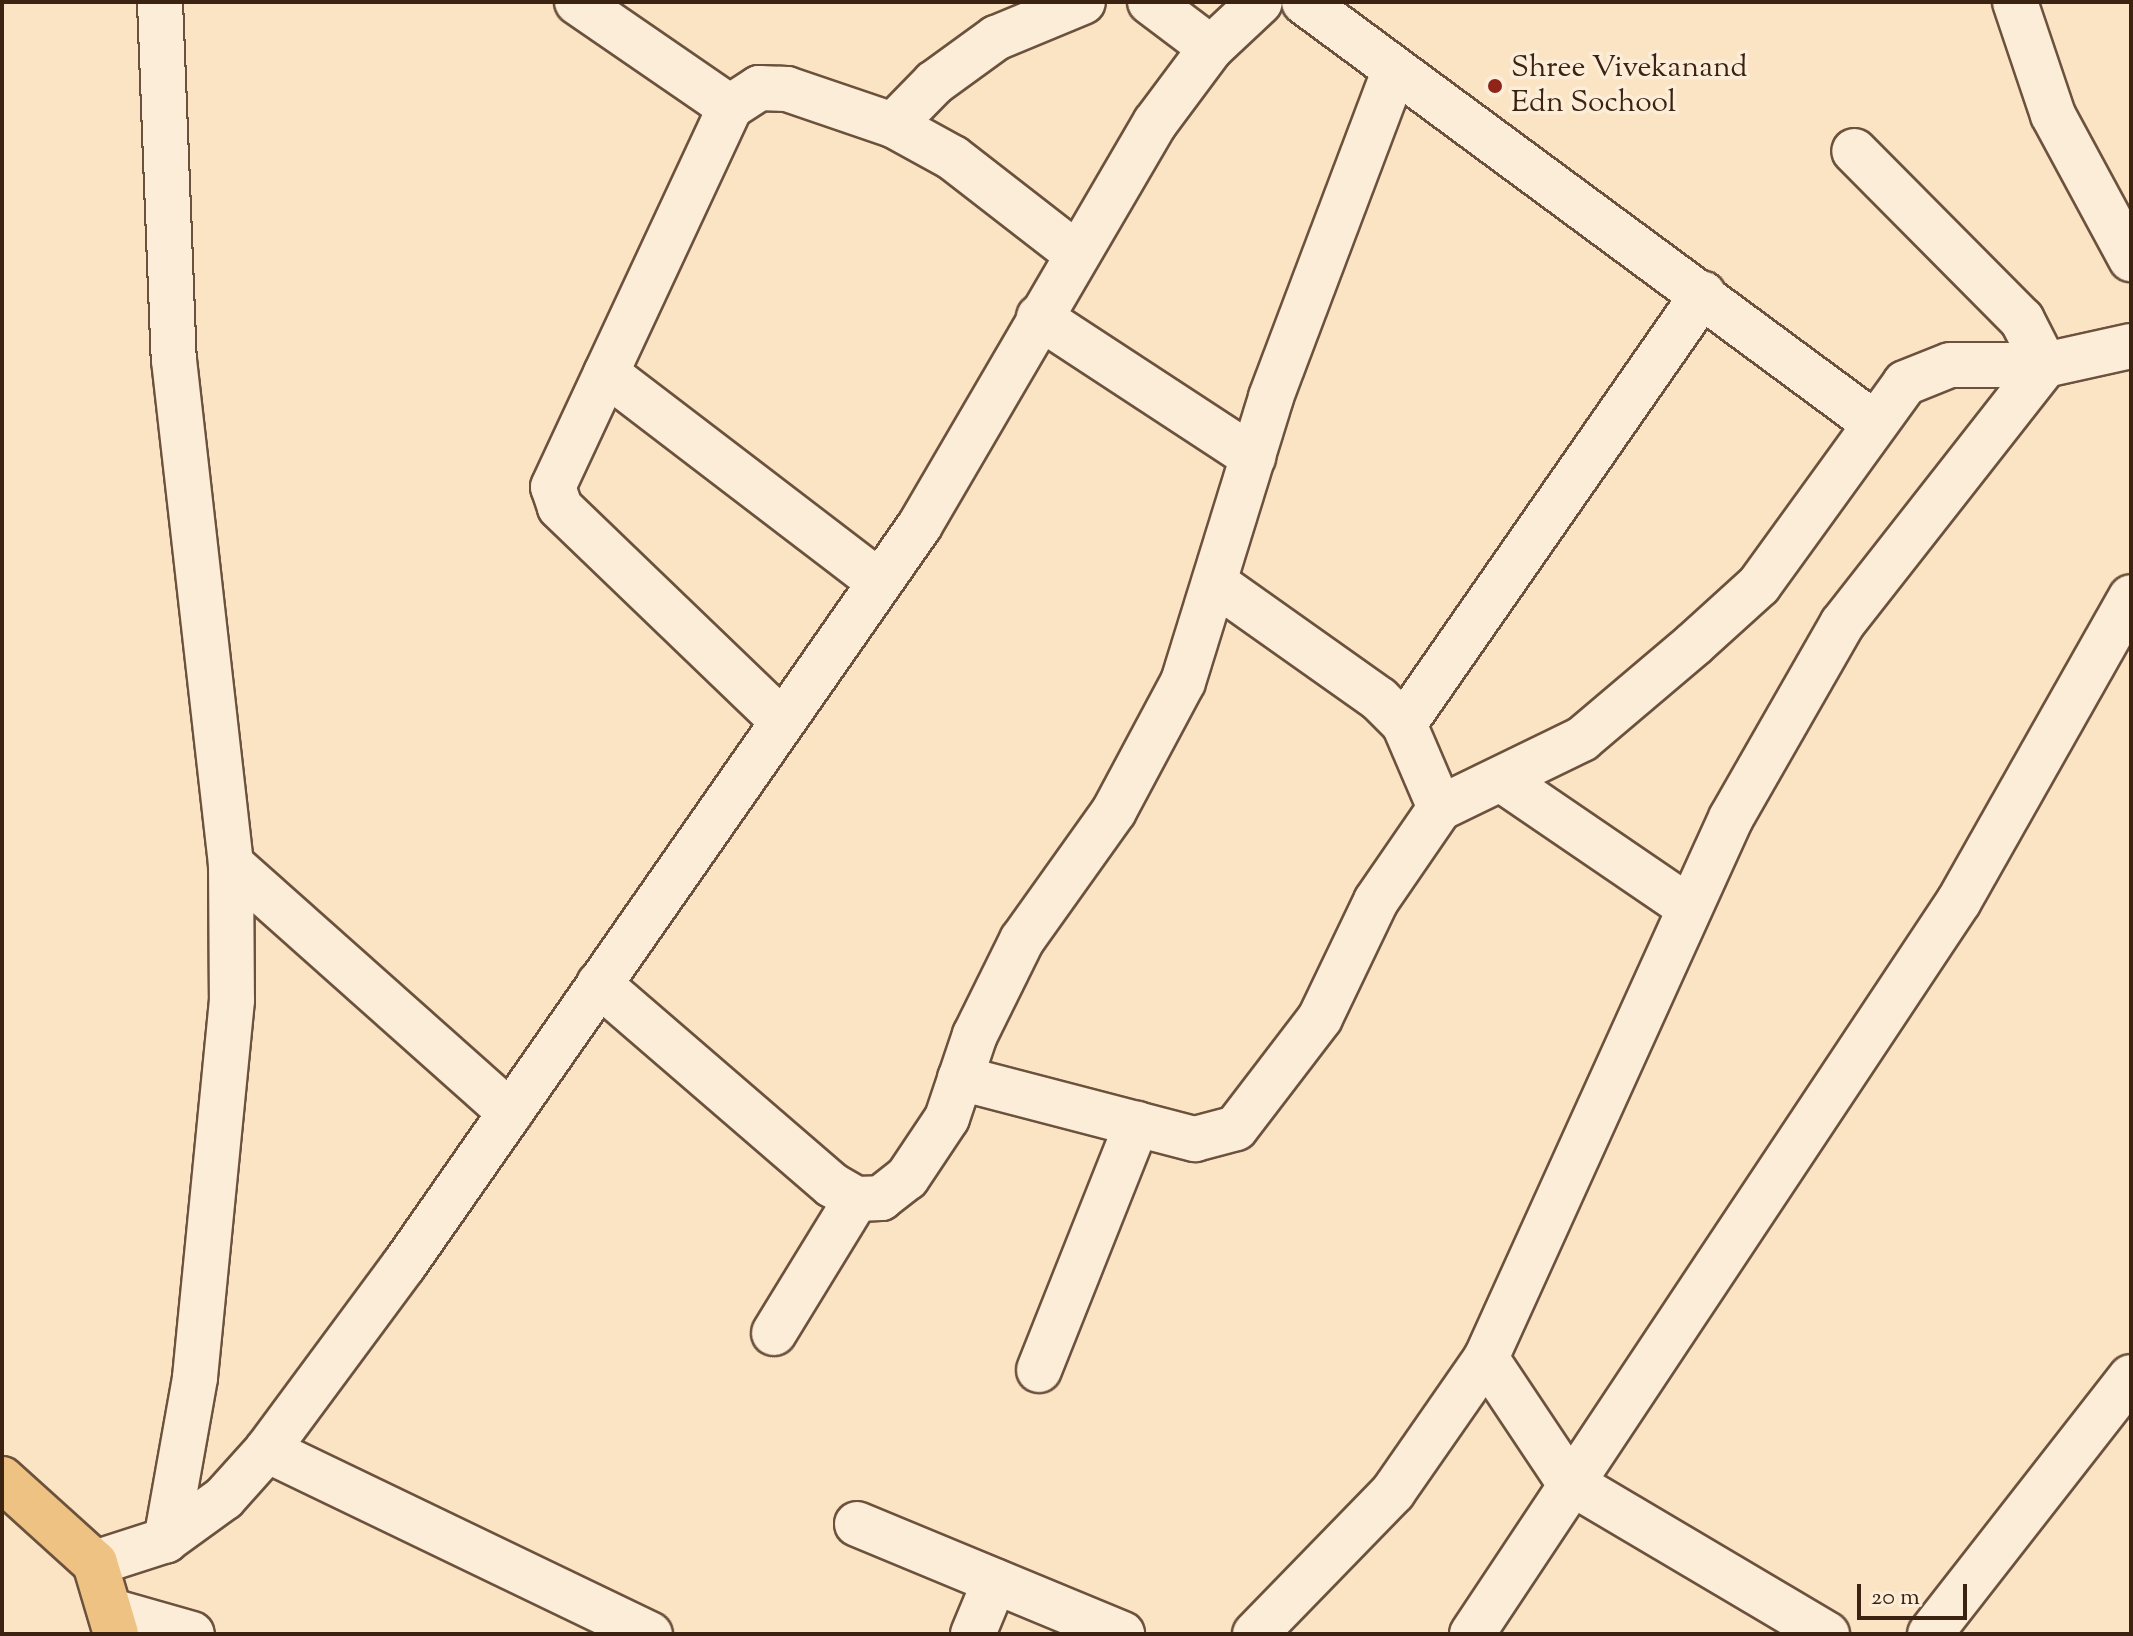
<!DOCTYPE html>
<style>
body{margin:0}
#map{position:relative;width:2133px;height:1636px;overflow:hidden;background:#fae4c3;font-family:"Sorts Mill Goudy",serif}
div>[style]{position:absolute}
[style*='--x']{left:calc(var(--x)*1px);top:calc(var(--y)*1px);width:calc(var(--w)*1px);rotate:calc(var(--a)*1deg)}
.roads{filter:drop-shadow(2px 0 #6c523e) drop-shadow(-2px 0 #6c523e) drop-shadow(0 2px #6c523e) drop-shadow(0 -2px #6c523e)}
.minor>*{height:44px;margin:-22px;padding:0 22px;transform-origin:22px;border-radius:22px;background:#fcedd8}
.highway>*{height:44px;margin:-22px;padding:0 22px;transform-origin:22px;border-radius:22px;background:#edc282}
.dots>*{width:22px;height:22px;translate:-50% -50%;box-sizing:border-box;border:4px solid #fcedd8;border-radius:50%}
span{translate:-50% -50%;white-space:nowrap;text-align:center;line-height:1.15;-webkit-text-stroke:7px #fcedd8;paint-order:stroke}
.poi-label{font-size:30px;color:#3c2211}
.left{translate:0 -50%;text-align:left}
.frame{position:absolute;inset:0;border:4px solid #3c2211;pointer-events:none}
.scale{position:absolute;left:1857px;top:1584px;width:110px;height:36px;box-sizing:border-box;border:4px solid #3c2211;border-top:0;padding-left:10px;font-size:24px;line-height:28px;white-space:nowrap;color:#3c2211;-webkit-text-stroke:6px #fcedd8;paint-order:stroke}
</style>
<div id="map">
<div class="roads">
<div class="minor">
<i style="--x:160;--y:2;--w:358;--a:87.8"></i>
<i style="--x:174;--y:360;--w:507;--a:83.55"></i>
<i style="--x:231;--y:864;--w:136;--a:89.6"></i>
<i style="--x:232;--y:1000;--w:380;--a:95.6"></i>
<i style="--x:195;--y:1378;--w:165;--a:100.1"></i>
<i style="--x:577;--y:2;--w:186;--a:34.5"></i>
<i style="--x:1150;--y:2;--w:76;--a:37"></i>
<i style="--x:1304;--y:2;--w:705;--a:36.46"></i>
<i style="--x:2015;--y:2;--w:119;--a:71.4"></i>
<i style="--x:2053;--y:115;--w:164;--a:61.6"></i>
<i style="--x:893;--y:125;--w:59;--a:-45.7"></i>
<i style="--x:934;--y:83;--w:77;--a:-36"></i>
<i style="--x:996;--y:38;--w:94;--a:-22.5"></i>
<i style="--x:1039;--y:317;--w:256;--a:33.2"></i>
<i style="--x:606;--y:373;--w:344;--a:37.4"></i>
<i style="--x:1218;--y:585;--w:197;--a:35.3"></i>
<i style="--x:1379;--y:699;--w:35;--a:45"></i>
<i style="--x:1404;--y:724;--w:91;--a:66.8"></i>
<i style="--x:781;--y:720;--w:307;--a:-136.1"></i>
<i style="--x:560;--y:507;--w:21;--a:-109"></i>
<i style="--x:553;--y:487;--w:419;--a:-65"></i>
<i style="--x:730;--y:107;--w:35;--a:-33"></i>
<i style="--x:759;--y:88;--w:28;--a:2"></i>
<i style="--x:787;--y:89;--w:112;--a:18.8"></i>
<i style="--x:893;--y:125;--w:68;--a:28.8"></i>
<i style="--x:953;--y:158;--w:153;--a:37.8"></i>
<i style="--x:1404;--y:724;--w:524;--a:-55.19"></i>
<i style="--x:1505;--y:782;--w:220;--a:34.3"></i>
<i style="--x:231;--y:864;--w:374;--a:41.7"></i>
<i style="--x:599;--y:984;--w:308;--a:40.8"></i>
<i style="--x:832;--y:1185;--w:28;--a:30"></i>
<i style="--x:856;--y:1199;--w:25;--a:-2"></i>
<i style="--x:881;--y:1198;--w:33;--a:-38"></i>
<i style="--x:907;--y:1178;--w:72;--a:-56.3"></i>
<i style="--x:947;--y:1118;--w:88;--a:-71.4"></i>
<i style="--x:975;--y:1035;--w:106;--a:-63.7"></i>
<i style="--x:1022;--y:940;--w:158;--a:-54.5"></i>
<i style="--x:1114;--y:811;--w:146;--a:-61.9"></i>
<i style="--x:1183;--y:682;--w:298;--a:-72.8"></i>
<i style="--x:1271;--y:397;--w:345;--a:-69.3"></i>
<i style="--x:960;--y:1078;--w:243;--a:14.6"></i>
<i style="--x:1195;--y:1139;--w:42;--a:-15"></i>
<i style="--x:1236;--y:1128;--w:138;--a:-52.6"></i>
<i style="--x:1320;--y:1018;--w:130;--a:-64.4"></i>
<i style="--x:1376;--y:901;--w:113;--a:-55.5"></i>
<i style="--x:1440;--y:808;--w:158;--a:-25.9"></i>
<i style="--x:1582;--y:739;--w:147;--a:-40.3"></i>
<i style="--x:1694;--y:644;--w:88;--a:-42.2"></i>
<i style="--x:1759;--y:585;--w:249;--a:-54.1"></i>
<i style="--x:1905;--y:383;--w:48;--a:-21.8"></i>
<i style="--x:1950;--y:365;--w:95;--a:0"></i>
<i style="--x:2045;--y:365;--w:88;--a:-12.5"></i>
<i style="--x:774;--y:1333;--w:157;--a:-58.5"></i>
<i style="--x:1486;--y:1358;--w:148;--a:56.3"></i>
<i style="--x:1568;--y:1481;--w:301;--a:30.6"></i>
<i style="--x:1039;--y:1370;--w:265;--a:-68.3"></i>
<i style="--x:267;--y:1450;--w:425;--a:25.7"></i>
<i style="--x:857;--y:1524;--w:287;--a:22.5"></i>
<i style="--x:95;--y:1563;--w:75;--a:-17.9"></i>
<i style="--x:166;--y:1540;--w:72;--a:-35.9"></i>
<i style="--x:224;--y:1498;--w:64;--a:-48.1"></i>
<i style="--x:267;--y:1450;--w:230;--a:-53.5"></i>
<i style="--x:404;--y:1265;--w:902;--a:-55.11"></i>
<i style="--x:920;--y:525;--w:466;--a:-59.7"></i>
<i style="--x:1155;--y:123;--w:94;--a:-53.3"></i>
<i style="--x:1211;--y:48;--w:67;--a:-43.2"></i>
<i style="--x:111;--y:1611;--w:84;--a:15.9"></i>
<i style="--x:973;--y:1634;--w:57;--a:-67.5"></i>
<i style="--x:1255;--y:1634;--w:198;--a:-45.8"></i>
<i style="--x:1393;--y:1492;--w:163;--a:-55.2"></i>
<i style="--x:1486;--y:1358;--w:593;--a:-65.6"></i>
<i style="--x:1731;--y:818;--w:224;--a:-60.2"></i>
<i style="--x:1842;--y:624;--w:329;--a:-51.9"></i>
<i style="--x:2045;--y:365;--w:51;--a:-117.1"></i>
<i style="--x:2022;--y:320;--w:238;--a:-134.8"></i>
<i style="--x:1472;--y:1634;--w:880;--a:-56.4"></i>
<i style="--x:1959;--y:901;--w:349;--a:-60.5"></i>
<i style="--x:1930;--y:1634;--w:326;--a:-52"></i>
</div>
<div class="highway">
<i style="--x:2;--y:1479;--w:125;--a:42.1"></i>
<i style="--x:95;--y:1563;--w:74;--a:73.5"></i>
</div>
</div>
<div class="dots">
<i style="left:1495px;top:86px;background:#8f2418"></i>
</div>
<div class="poi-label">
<span class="left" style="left:1511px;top:86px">Shree Vivekanand<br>Edn Sochool</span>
</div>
<div class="frame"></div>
<div class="scale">20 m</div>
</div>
